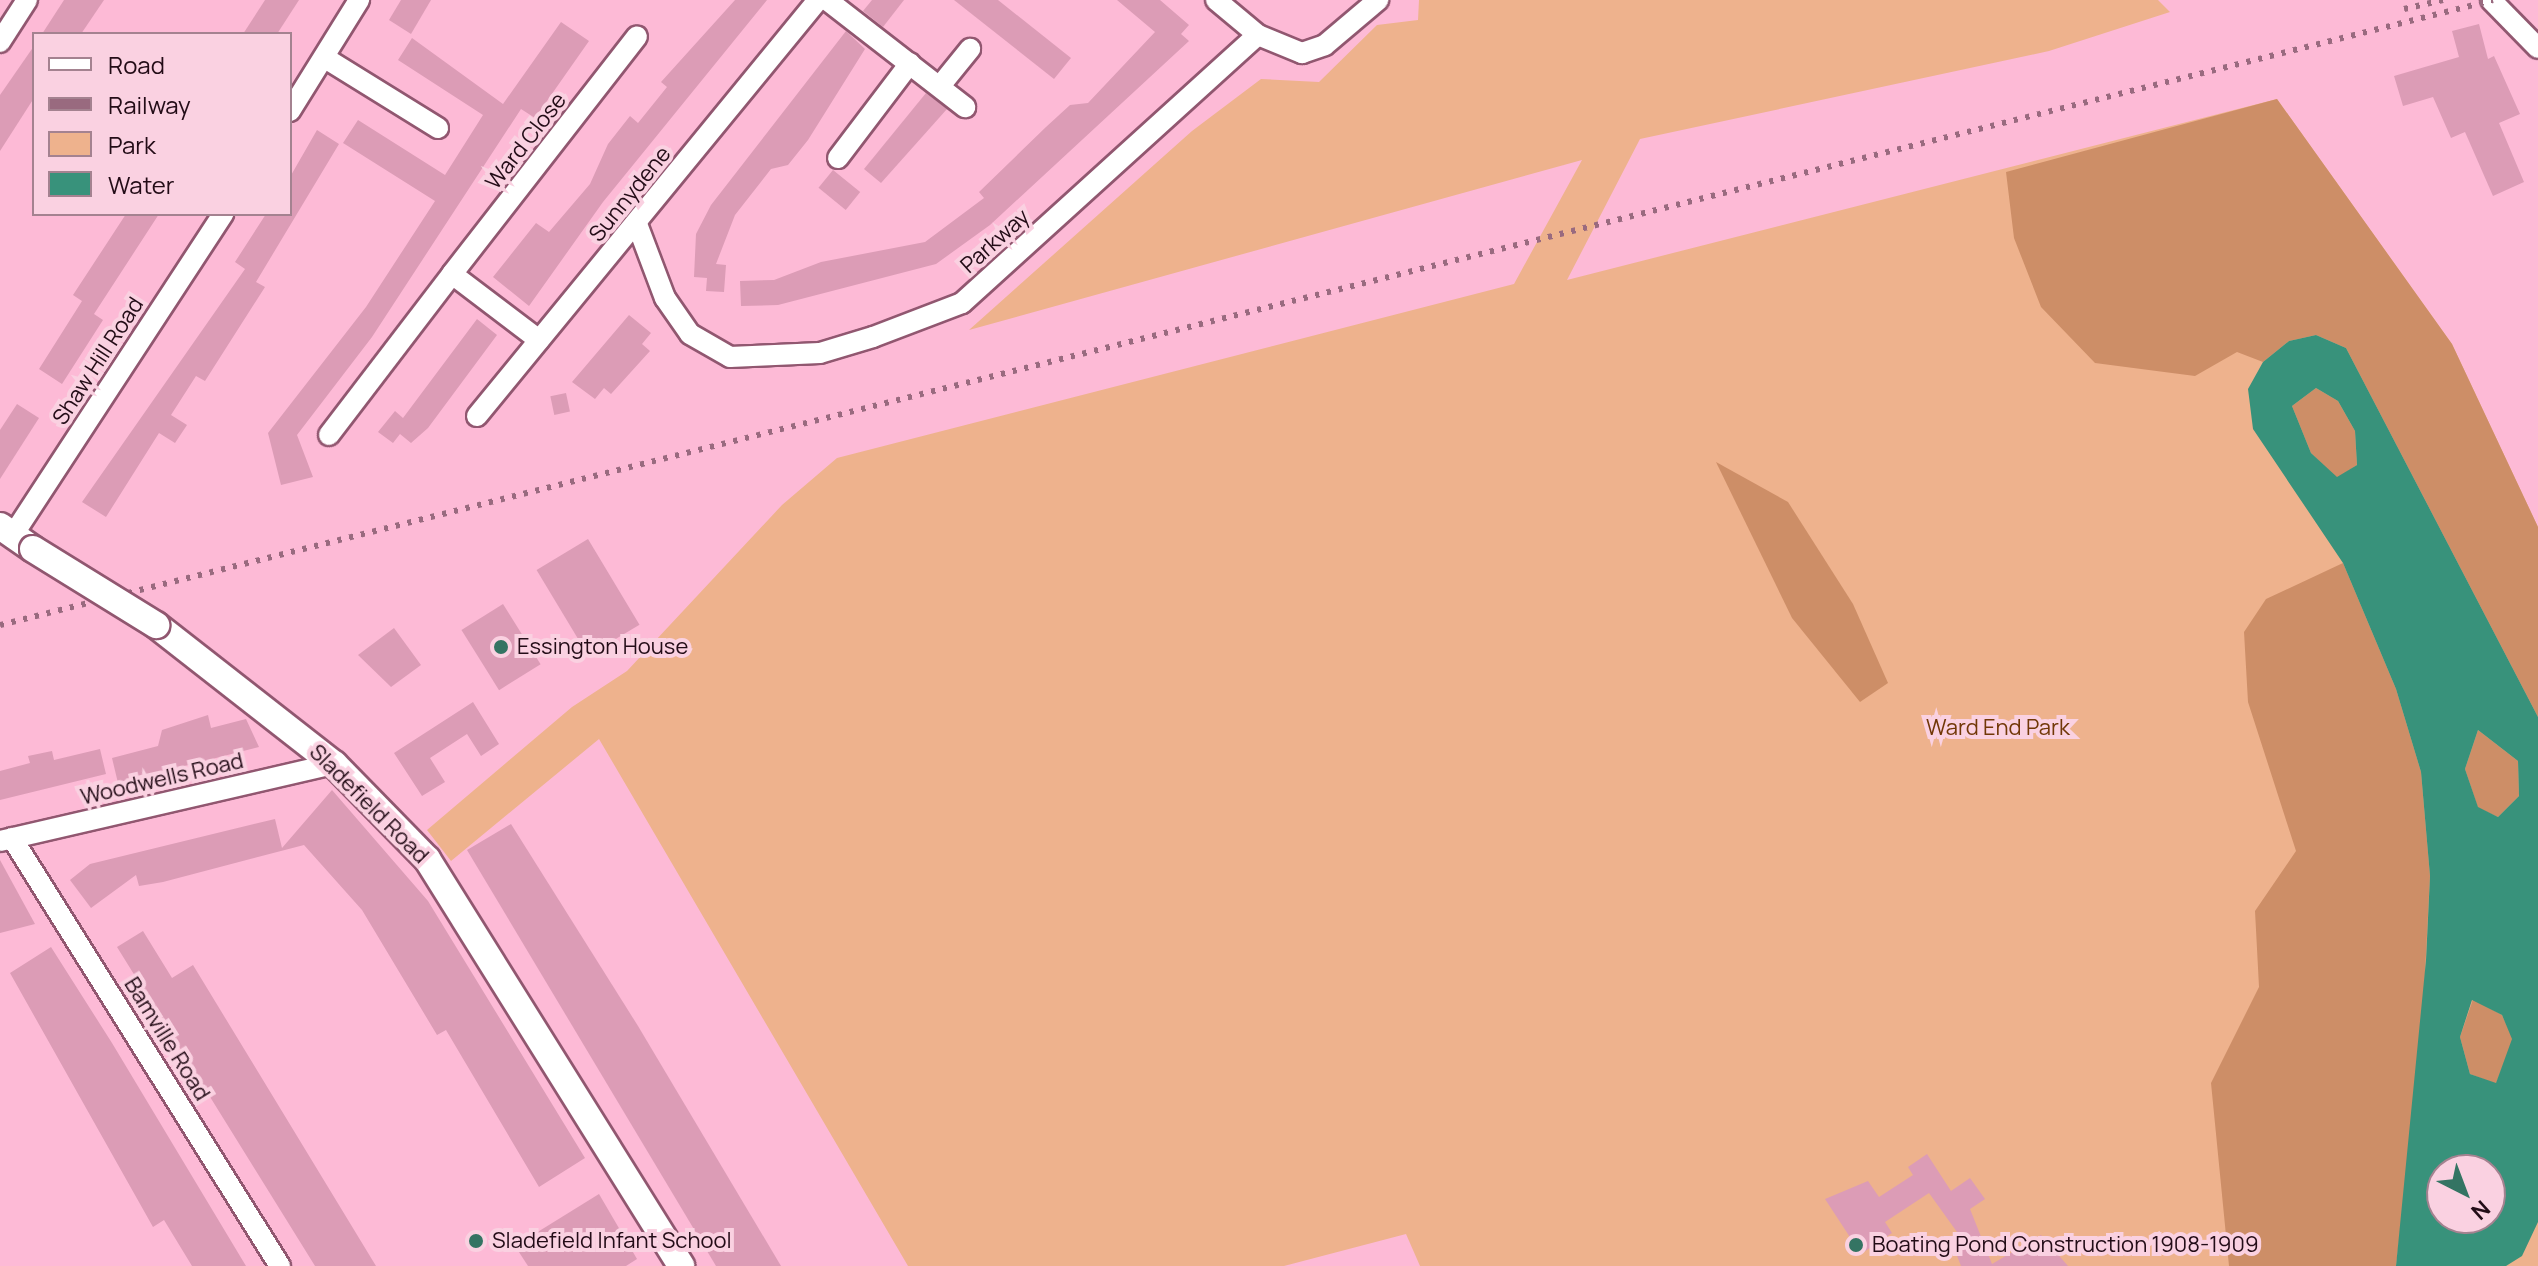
<!DOCTYPE html>
<style>
body{margin:0}
#map{position:relative;width:2538px;height:1266px;overflow:hidden;background:#fdbad6;font-family:Manrope,sans-serif}
div>[style]{position:absolute}
[style*='--x']{left:calc(var(--x)*1px);top:calc(var(--y)*1px);width:calc(var(--w)*1px);rotate:calc(var(--a)*1deg)}
.green>*{inset:0;background:#eeb28d}
.forest>*{inset:0;background:#cd8e67}
.water>*{inset:0;background:#38927b}
.building>*{inset:0;background:#dc9cb6;transform-origin:0 0}
.roads{filter:drop-shadow(2px 0 #915770) drop-shadow(-2px 0 #915770) drop-shadow(0 2px #915770) drop-shadow(0 -2px #915770)}
.minor>*{height:20px;margin:-10px;padding:0 10px;transform-origin:10px;border-radius:10px;background:#fff}
.tertiary>*{height:26px;margin:-13px;padding:0 13px;transform-origin:13px;border-radius:13px;background:#fff}
.rail>*{height:6px;margin-top:-3px;transform-origin:0;background:repeating-linear-gradient(90deg,#996a7f 0 4px,transparent 0 12px)}
.bridges{filter:drop-shadow(2px 0 #915770) drop-shadow(-2px 0 #915770) drop-shadow(0 2px #915770) drop-shadow(0 -2px #915770)}
.tertiary-bridge>*{height:26px;margin:-13px;padding:0 13px;transform-origin:13px;border-radius:13px;background:#fff}
.dots>*{width:22px;height:22px;translate:-50% -50%;box-sizing:border-box;border:4px solid #fad1e1;border-radius:50%}
span{translate:-50% -50%;white-space:nowrap;text-align:center;line-height:1.15;-webkit-text-stroke:8px #fad1e1;paint-order:stroke}
.street-label{font-size:22px;color:#230c17}
.poi-label{font-size:22px;color:#230c17}
.left{translate:0 -50%;text-align:left}
.park-label{font-size:22px;color:#713707}
.legend{position:absolute;left:32px;top:32px;width:260px;height:184px;box-sizing:border-box;background:#fad1e1;border:2px solid #a48290;margin:0;padding:10px 14px;list-style:none;font-size:24px;color:#230c17}
.legend li{display:flex;align-items:center;gap:16px;height:40px}
.legend b{width:40px;border:2px solid #a48290}
.north{position:absolute;left:2426px;top:1154px;width:80px;height:80px;box-sizing:border-box;background:#fad1e1;border:2px solid #a48290;border-radius:50%;rotate:138deg;font-size:22px;font-weight:700;line-height:32px;text-align:center;color:#230c17}
.north::after{content:'';display:block;margin:auto;width:28px;height:36px;background:#347463;clip-path:polygon(50% 0,100% 100%,50% 72%,0 100%)}
</style>
<div id="map">
<div class="green">
<i style="clip-path:polygon(evenodd,1419px 0,2158px 0,2170px 12px,2049px 51px,1640px 139px,1567px 280px,2277px 99px,2452px 344px,2538px 527px,2538px 1266px,1420px 1266px,1406px 1234px,1284px 1266px,908px 1266px,599px 739px,451px 861px,427px 830px,572px 707px,627px 671px,782px 505px,837px 458px,1514px 284px,1582px 160px,969px 330px,1192px 131px,1261px 79px,1319px 82px,1377px 25px,1418px 20px,1419px 0,2442px 1170px,2490px 1170px,2490px 1218px,2442px 1218px,2442px 1170px)"></i>
</div>
<div class="forest">
<i style="clip-path:polygon(2277px 99px,2452px 344px,2538px 527px,2538px 717px,2346px 348px,2316px 335px,2289px 341px,2263px 362px,2237px 352px,2195px 376px,2095px 363px,2041px 307px,2014px 238px,2006px 172px)"></i>
<i style="clip-path:polygon(2316px 388px,2338px 401px,2355px 431px,2357px 465px,2337px 478px,2311px 453px,2292px 406px)"></i>
<i style="clip-path:polygon(1716px 462px,1788px 502px,1853px 604px,1888px 683px,1860px 702px,1792px 618px)"></i>
<i style="clip-path:polygon(2343px 563px,2396px 689px,2421px 772px,2430px 876px,2421px 1053px,2396px 1266px,2229px 1266px,2211px 1083px,2259px 987px,2255px 911px,2296px 851px,2248px 702px,2244px 632px,2266px 599px)"></i>
<i style="clip-path:polygon(2478px 730px,2518px 761px,2519px 796px,2498px 817px,2478px 808px,2465px 769px)"></i>
<i style="clip-path:polygon(2473px 999px,2502px 1015px,2513px 1039px,2496px 1084px,2470px 1074px,2460px 1037px)"></i>
</div>
<div class="water">
<i style="clip-path:polygon(evenodd,2316px 335px,2346px 348px,2538px 717px,2538px 1222px,2522px 1256px,2506px 1266px,2396px 1266px,2426px 960px,2430px 876px,2421px 772px,2396px 689px,2343px 563px,2253px 429px,2248px 389px,2263px 362px,2289px 341px,2316px 335px,2316px 388px,2338px 401px,2355px 431px,2357px 465px,2337px 477px,2311px 453px,2292px 406px,2316px 388px,2316px 335px,2478px 730px,2518px 761px,2519px 796px,2498px 817px,2478px 807px,2465px 769px,2478px 730px,2316px 335px,2472px 1000px,2502px 1015px,2512px 1039px,2496px 1083px,2470px 1074px,2460px 1037px,2472px 1000px,2316px 335px,2442px 1170px,2490px 1170px,2490px 1218px,2442px 1218px,2442px 1170px)"></i>
</div>
<div class="building">
<i style="clip-path:polygon(64px 0,104px 0,81px 34px,42px 34px)"></i>
<i style="clip-path:polygon(265px 0,299px 0,277px 34px,243px 34px)"></i>
<i style="clip-path:polygon(401px 0,431px 0,411px 34px,389px 20px)"></i>
<i style="clip-path:polygon(735px 0,767px 0,603px 202px,529px 306px,493px 277px,536px 223px,549px 232px,590px 184px,608px 144px,630px 116px,638px 123px,667px 87px,661px 82px)"></i>
<i style="clip-path:polygon(872px 0,904px 0,883px 27px,863px 11px)"></i>
<i style="clip-path:polygon(954px 0,998px 0,1071px 58px,1054px 79px)"></i>
<i style="clip-path:polygon(1117px 0,1160px 0,1189px 25px,1181px 34px,1189px 41px,990px 225px,936px 264px,778px 305px,741px 306px,740px 281px,774px 280px,821px 262px,925px 242px,984px 198px,979px 192px,1046px 127px,1070px 105px,1088px 103px,1155px 32px)"></i>
<i style="clip-path:polygon(561px 22px,589px 41px,535px 118px,521px 109px,372px 337px,297px 435px,313px 477px,281px 485px,268px 433px,366px 307px,435px 201px,343px 143px,358px 120px,445px 175px,483px 115px,398px 60px,412px 38px,503px 104px)"></i>
<i style="clip-path:polygon(2479px 24px,2488px 59px,2494px 56px,2520px 114px,2499px 123px,2524px 182px,2493px 196px,2465px 132px,2451px 138px,2433px 97px,2403px 106px,2394px 76px,2459px 57px,2452px 31px)"></i>
<i style="clip-path:polygon(846px 31px,865px 49px,808px 140px,788px 165px,771px 169px,735px 215px,716px 264px,726px 265px,724px 292px,706px 291px,707px 278px,694px 277px,696px 234px,711px 205px)"></i>
<i style="clip-path:polygon(34px 46px,34px 98px,0 151px,0 95px)"></i>
<i style="clip-path:polygon(926px 93px,947px 109px,881px 183px,864px 169px)"></i>
<i style="clip-path:polygon(317px 130px,339px 144px,256px 282px,265px 287px,205px 381px,196px 376px,171px 415px,187px 425px,175px 443px,159px 433px,106px 517px,82px 502px,245px 269px,235px 262px,266px 214px,290px 214px,290px 177px)"></i>
<i style="left:833px;top:170px;width:35px;height:23px;rotate:39deg"></i>
<i style="clip-path:polygon(126px 214px,159px 214px,94px 314px,103px 320px,62px 384px,39px 369px,82px 301px,73px 295px)"></i>
<i style="clip-path:polygon(629px 315px,651px 333px,642px 344px,650px 351px,611px 394px,604px 388px,595px 399px,572px 382px)"></i>
<i style="clip-path:polygon(477px 319px,497px 335px,428px 428px,411px 443px,400px 434px,393px 443px,378px 432px,395px 411px,403px 418px)"></i>
<i style="left:566px;top:393px;width:19px;height:16px;rotate:78deg"></i>
<i style="clip-path:polygon(17px 404px,39px 418px,0 479px,0 430px)"></i>
<i style="left:588px;top:539px;width:100px;height:60px;rotate:59deg"></i>
<i style="left:503px;top:604px;width:71px;height:49px;rotate:58deg"></i>
<i style="clip-path:polygon(394px 628px,421px 665px,391px 687px,358px 655px)"></i>
<i style="clip-path:polygon(473px 702px,499px 744px,481px 756px,467px 734px,430px 758px,445px 782px,422px 796px,394px 753px)"></i>
<i style="clip-path:polygon(208px 715px,211px 728px,246px 719px,259px 747px,118px 783px,112px 758px,158px 746px,162px 730px)"></i>
<i style="clip-path:polygon(100px 749px,106px 774px,0 800px,0 771px,30px 763px,28px 756px,52px 751px,54px 760px)"></i>
<i style="clip-path:polygon(332px 790px,428px 901px,585px 1158px,539px 1187px,446px 1030px,437px 1035px,362px 910px,304px 845px,163px 882px,139px 886px,136px 875px,91px 908px,70px 880px,90px 864px,275px 819px,282px 848px)"></i>
<i style="clip-path:polygon(511px 824px,638px 1026px,781px 1266px,716px 1266px,467px 850px)"></i>
<i style="clip-path:polygon(0 860px,35px 924px,0 933px)"></i>
<i style="clip-path:polygon(143px 931px,172px 978px,193px 965px,376px 1266px,315px 1266px,117px 947px)"></i>
<i style="clip-path:polygon(51px 947px,112px 1043px,246px 1266px,192px 1266px,164px 1220px,153px 1227px,10px 973px)"></i>
<i style="clip-path:polygon(1927px 1154px,1951px 1191px,1970px 1178px,1985px 1199px,1970px 1209px,1992px 1264px,2041px 1235px,2068px 1266px,1961px 1266px,1952px 1243px,1962px 1239px,1929px 1193px,1885px 1222px,1892px 1233px,1861px 1254px,1825px 1199px,1868px 1181px,1879px 1197px,1913px 1175px,1908px 1167px)"></i>
<i style="clip-path:polygon(599px 1194px,637px 1259px,626px 1266px,528px 1266px,515px 1246px)"></i>
</div>
<div class="roads">
<div class="minor">
<i style="--x:827;--y:0;--w:175;--a:37.8"></i>
<i style="--x:1216;--y:0;--w:55;--a:39.8"></i>
<i style="--x:2491;--y:0;--w:67;--a:45.6"></i>
<i style="--x:0;--y:42;--w:50;--a:-57.3"></i>
<i style="--x:325;--y:58;--w:133;--a:31.8"></i>
<i style="--x:940;--y:86;--w:48;--a:-51"></i>
<i style="--x:290;--y:111;--w:131;--a:-58.1"></i>
<i style="--x:838;--y:158;--w:119;--a:-52.8"></i>
<i style="--x:637;--y:224;--w:79;--a:69.3"></i>
<i style="--x:665;--y:298;--w:44;--a:55.2"></i>
<i style="--x:690;--y:334;--w:46;--a:29.9"></i>
<i style="--x:730;--y:357;--w:90;--a:-2.5"></i>
<i style="--x:820;--y:353;--w:55;--a:-16.8"></i>
<i style="--x:873;--y:337;--w:95;--a:-20.9"></i>
<i style="--x:962;--y:303;--w:399;--a:-42.2"></i>
<i style="--x:1258;--y:35;--w:48;--a:22.2"></i>
<i style="--x:1302;--y:53;--w:24;--a:-19"></i>
<i style="--x:1325;--y:45;--w:70;--a:-40.3"></i>
<i style="--x:539;--y:340;--w:109;--a:-142.8"></i>
<i style="--x:452;--y:274;--w:301;--a:-52.1"></i>
<i style="--x:477;--y:416;--w:538;--a:-50.66"></i>
<i style="--x:329;--y:435;--w:203;--a:-52.6"></i>
<i style="--x:13;--y:535;--w:384;--a:-56.8"></i>
<i style="--x:12;--y:838;--w:505;--a:57.95"></i>
<i style="--x:0;--y:841;--w:343;--a:-13"></i>
</div>
<div class="tertiary">
<i style="--x:0;--y:526;--w:40;--a:34.9"></i>
<i style="--x:156;--y:625;--w:226;--a:38"></i>
<i style="--x:334;--y:764;--w:133;--a:45.6"></i>
<i style="--x:427;--y:859;--w:480;--a:58"></i>
</div>
</div>
<div class="rail">
<i style="--x:2404;--y:9;--w:40;--a:-13"></i>
<i style="--x:0;--y:625;--w:2570;--a:-14.07"></i>
</div>
<div class="bridges">
<div class="tertiary-bridge">
<i style="--x:33;--y:549;--w:145;--a:31.7"></i>
</div>
</div>
<div class="dots">
<i style="left:501px;top:647px;background:#347463"></i>
<i style="left:476px;top:1241px;background:#347463"></i>
<i style="left:1856px;top:1245px;background:#347463"></i>
</div>
<div class="street-label">
<span style="left:526px;top:141px;rotate:-52deg">Ward Close</span>
<span style="left:630px;top:194px;rotate:-51deg">Sunnydene</span>
<span style="left:995px;top:241px;rotate:-42deg">Parkway</span>
<span style="left:98px;top:361px;rotate:-57deg">Shaw Hill Road</span>
<span style="left:162px;top:779px;rotate:-13deg">Woodwells Road</span>
<span style="left:369px;top:804px;rotate:45deg">Sladefield Road</span>
<span style="left:167px;top:1039px;rotate:58deg">Bamville Road</span>
</div>
<div class="poi-label">
<span class="left" style="left:517px;top:647px">Essington House</span>
<span class="left" style="left:492px;top:1241px">Sladefield Infant School</span>
<span class="left" style="left:1872px;top:1245px">Boating Pond Construction 1908-1909</span>
</div>
<div class="park-label">
<span style="left:1998px;top:728px">Ward End Park</span>
</div>
<ul class="legend">
<li><b style="height:10px;background:#fff"></b>Road</li>
<li><b style="height:10px;background:#996a7f"></b>Railway</li>
<li><b style="height:22px;background:#eeb28d"></b>Park</li>
<li><b style="height:22px;background:#38927b"></b>Water</li>
</ul>
<div class="north">N</div>
</div>
